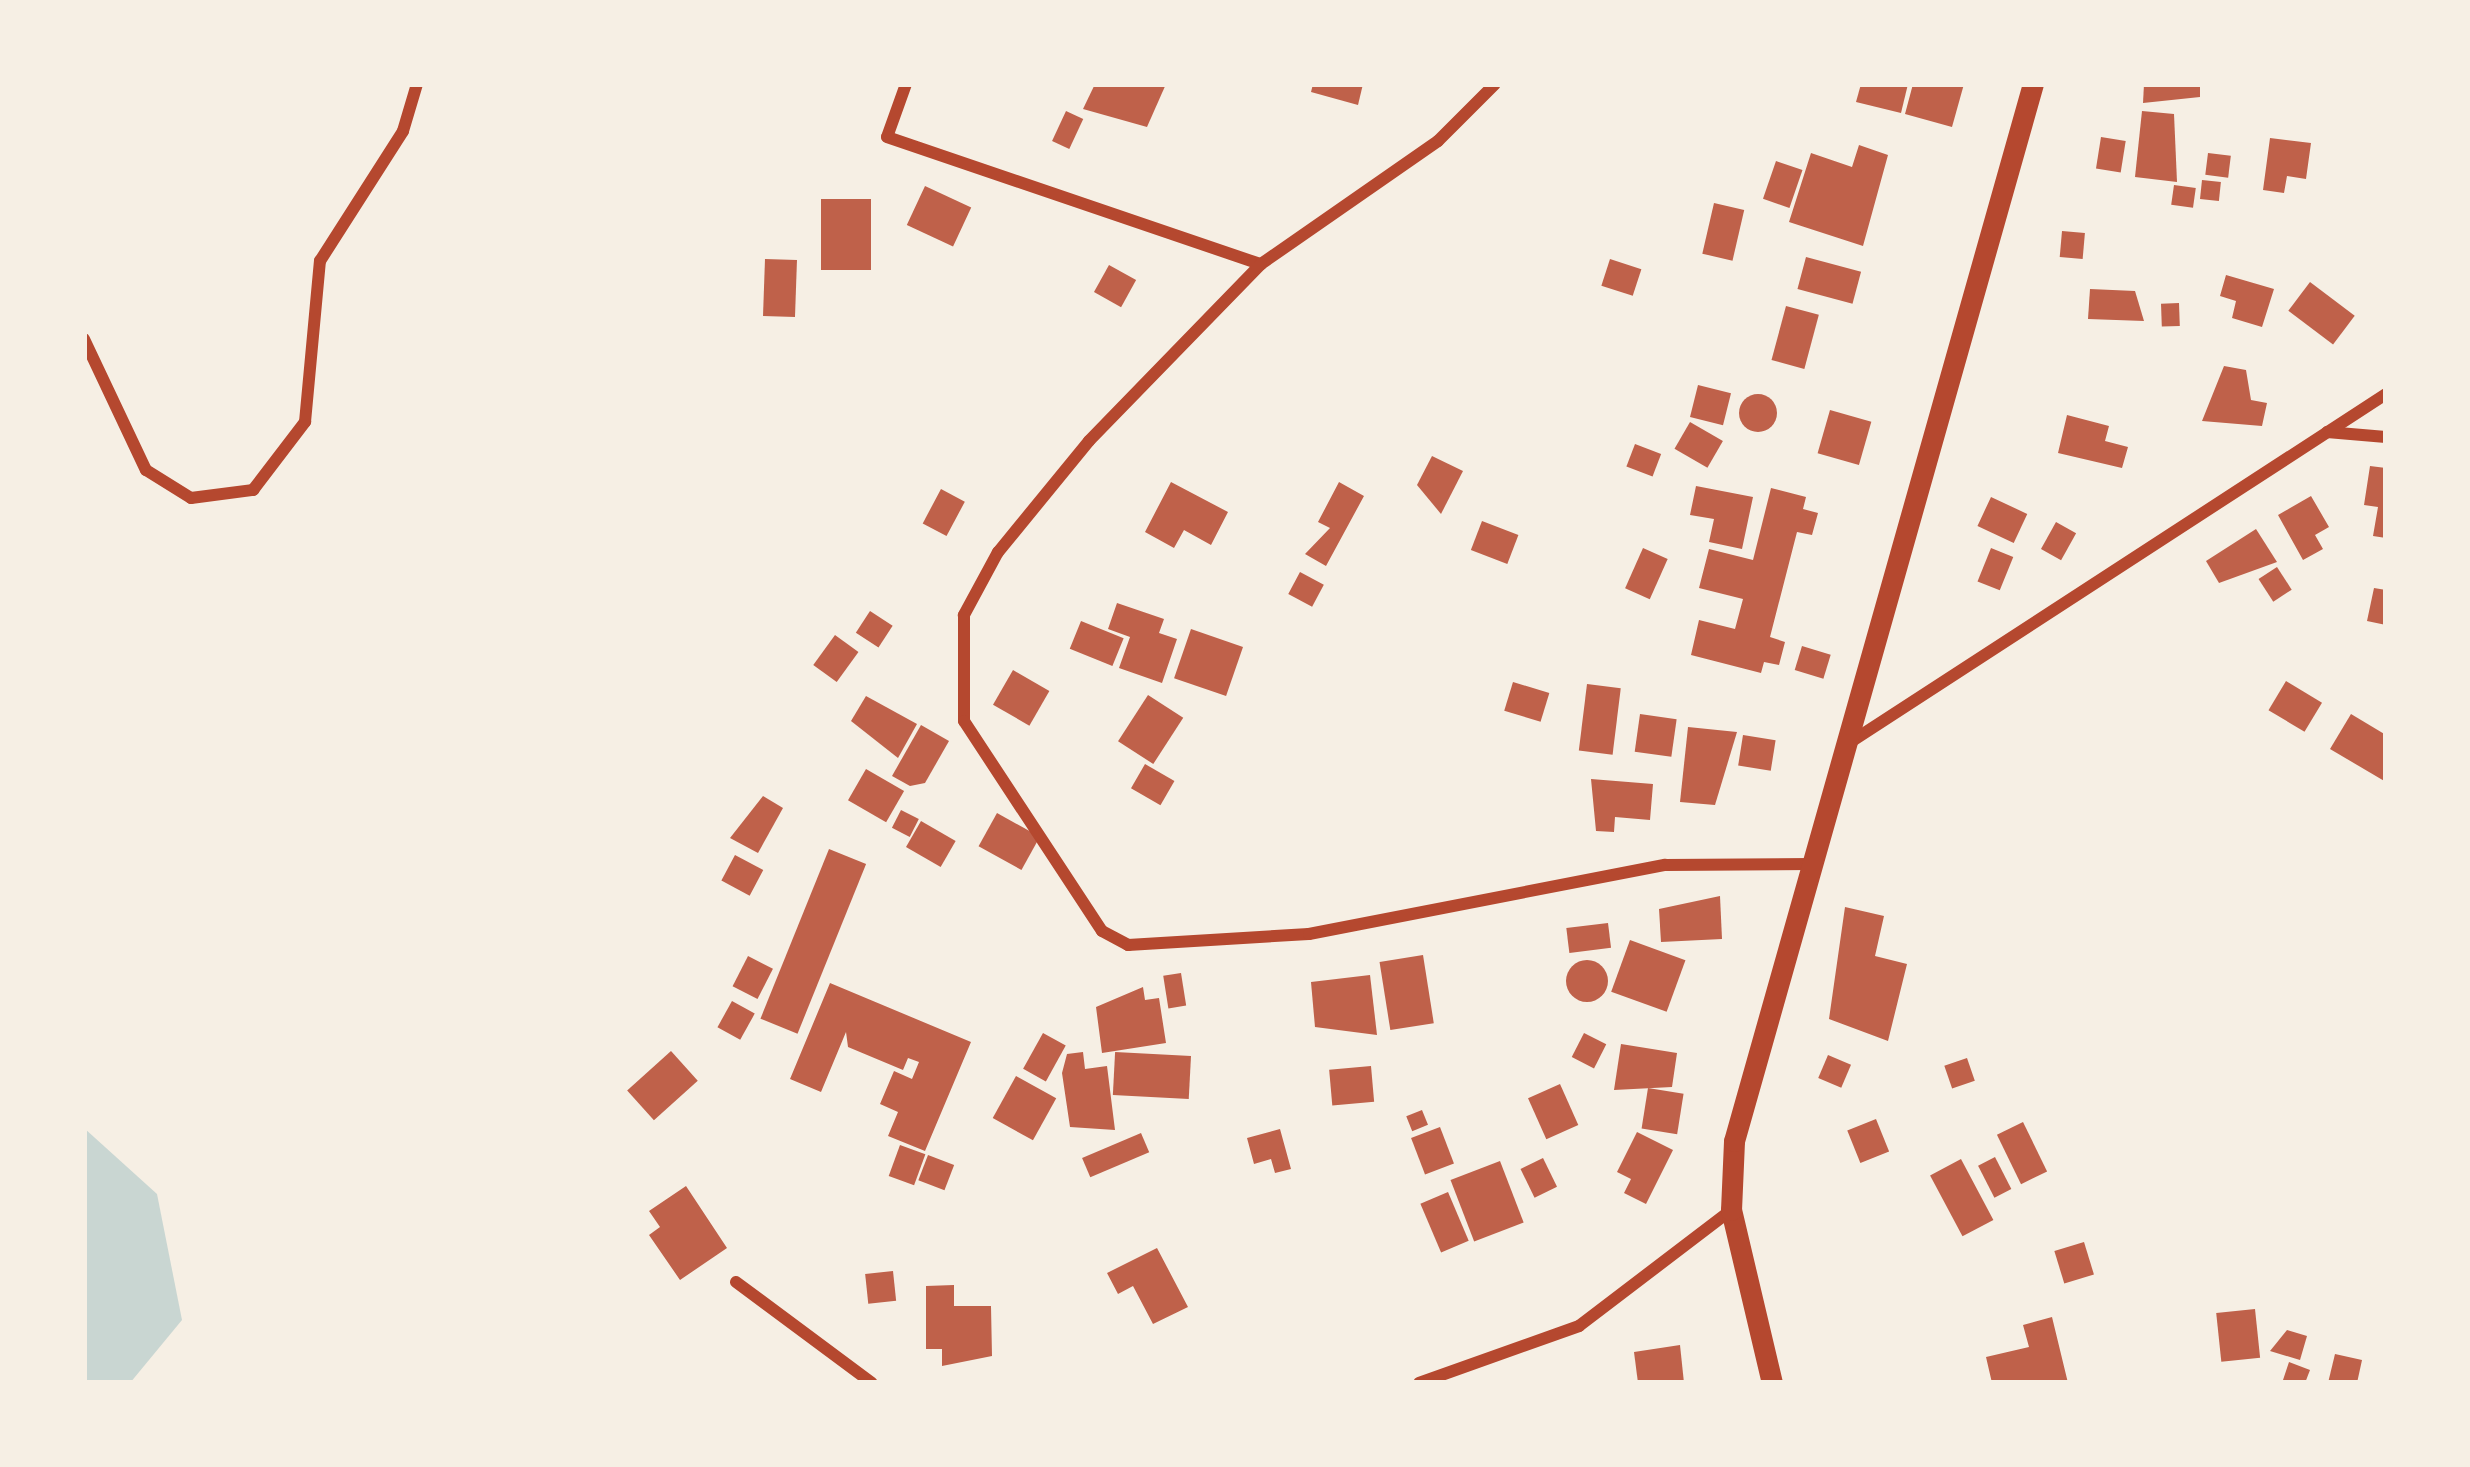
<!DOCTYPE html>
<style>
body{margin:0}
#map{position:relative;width:2470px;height:1467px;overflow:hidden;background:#f6efe4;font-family:"Public Sans",sans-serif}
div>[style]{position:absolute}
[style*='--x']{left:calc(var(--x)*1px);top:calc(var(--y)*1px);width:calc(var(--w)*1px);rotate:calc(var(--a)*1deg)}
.water>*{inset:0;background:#c9d6d2}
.building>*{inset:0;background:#bf614a;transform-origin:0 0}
.round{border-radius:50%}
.minor>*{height:12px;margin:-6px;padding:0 6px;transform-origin:6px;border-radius:6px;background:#b5482f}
.trunk>*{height:21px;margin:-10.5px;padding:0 10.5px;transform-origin:10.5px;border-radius:10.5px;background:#b5482f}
span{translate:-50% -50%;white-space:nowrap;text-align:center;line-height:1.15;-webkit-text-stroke:12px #f6efe4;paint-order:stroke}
.frame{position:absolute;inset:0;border:87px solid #f6efe4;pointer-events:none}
</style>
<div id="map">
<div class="water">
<i style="clip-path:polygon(84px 1128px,157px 1194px,182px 1320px,130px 1383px,84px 1383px)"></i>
</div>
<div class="building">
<i style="clip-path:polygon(1095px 84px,1166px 84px,1147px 127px,1083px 109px)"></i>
<i style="clip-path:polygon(1313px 84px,1363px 84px,1358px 105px,1311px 92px)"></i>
<i style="clip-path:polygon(1861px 84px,1908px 84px,1901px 113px,1856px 102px)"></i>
<i style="clip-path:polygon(1913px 84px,1964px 84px,1952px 127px,1905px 114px)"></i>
<i style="clip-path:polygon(2144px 84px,2200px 84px,2200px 97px,2143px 103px)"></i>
<i style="left:1066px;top:111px;width:19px;height:33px;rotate:25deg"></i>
<i style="clip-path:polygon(2142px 111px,2174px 114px,2177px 182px,2135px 177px)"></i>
<i style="left:2101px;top:137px;width:25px;height:32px;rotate:9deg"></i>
<i style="clip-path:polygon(2270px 138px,2311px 143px,2306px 179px,2287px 176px,2284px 193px,2263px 190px)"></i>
<i style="clip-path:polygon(1859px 145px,1888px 155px,1863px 246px,1789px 222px,1811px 153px,1852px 167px)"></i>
<i style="left:2208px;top:153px;width:23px;height:22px;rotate:7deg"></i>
<i style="left:1776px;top:161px;width:28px;height:40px;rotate:19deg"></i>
<i style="left:2202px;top:180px;width:19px;height:19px;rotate:6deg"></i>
<i style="left:2174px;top:185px;width:22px;height:20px;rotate:8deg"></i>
<i style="left:925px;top:186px;width:51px;height:43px;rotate:25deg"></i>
<i style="left:821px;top:199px;width:50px;height:71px"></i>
<i style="left:1714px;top:203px;width:31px;height:52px;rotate:13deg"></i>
<i style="left:2062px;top:231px;width:23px;height:26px;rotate:5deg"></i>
<i style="left:1806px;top:257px;width:57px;height:33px;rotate:15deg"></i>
<i style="left:765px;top:259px;width:32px;height:57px;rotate:2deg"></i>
<i style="left:1610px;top:259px;width:33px;height:28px;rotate:18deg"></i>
<i style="left:1109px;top:265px;width:31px;height:31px;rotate:29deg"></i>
<i style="clip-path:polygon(2226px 275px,2274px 289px,2262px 327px,2232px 318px,2236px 301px,2220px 296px)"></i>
<i style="left:2310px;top:282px;width:56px;height:36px;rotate:37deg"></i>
<i style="clip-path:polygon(2090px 289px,2135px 291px,2144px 321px,2088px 319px)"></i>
<i style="left:2179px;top:303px;width:23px;height:18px;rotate:88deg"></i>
<i style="left:1786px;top:306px;width:34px;height:56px;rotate:15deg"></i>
<i style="clip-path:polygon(2224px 366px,2246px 370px,2251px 400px,2267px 403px,2262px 426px,2202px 421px)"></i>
<i style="left:1698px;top:385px;width:34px;height:33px;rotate:14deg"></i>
<i class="round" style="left:1739px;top:394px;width:38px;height:38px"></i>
<i style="left:1830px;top:410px;width:43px;height:45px;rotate:16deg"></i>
<i style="clip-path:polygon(2067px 415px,2109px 426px,2105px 441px,2128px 447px,2122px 468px,2058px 453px)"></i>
<i style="left:1690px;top:422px;width:38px;height:31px;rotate:30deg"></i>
<i style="left:1635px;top:444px;width:28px;height:24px;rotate:21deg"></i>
<i style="clip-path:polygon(1432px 456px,1463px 471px,1441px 514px,1417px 485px)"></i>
<i style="clip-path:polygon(2370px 466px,2386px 468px,2386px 538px,2373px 536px,2378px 507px,2364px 505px)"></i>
<i style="clip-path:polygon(1171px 482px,1228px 512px,1211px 545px,1184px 530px,1174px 548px,1145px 532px)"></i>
<i style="clip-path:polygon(1339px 482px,1364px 496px,1326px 566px,1305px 554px,1330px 528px,1318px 522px)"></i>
<i style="clip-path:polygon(1696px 486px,1753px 497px,1742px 549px,1709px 542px,1714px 519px,1690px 515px)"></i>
<i style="clip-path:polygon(1771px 488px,1806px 497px,1803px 509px,1818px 513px,1812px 535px,1797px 532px,1770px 637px,1785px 642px,1779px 665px,1764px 662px,1761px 673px,1691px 655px,1699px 620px,1735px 629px,1743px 599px,1699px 588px,1709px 549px,1753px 560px)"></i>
<i style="left:941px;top:489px;width:27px;height:39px;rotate:28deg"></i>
<i style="clip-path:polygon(2311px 496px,2329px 527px,2315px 535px,2323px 549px,2303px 560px,2278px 515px)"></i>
<i style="left:1991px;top:497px;width:40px;height:32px;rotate:25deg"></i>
<i style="left:1482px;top:521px;width:39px;height:31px;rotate:21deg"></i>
<i style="left:2056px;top:522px;width:23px;height:31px;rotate:29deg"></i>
<i style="clip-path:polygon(2256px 529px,2277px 562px,2219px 583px,2206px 561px)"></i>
<i style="left:1643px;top:548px;width:27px;height:44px;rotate:24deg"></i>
<i style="left:1991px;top:548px;width:24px;height:36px;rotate:22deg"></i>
<i style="left:2277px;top:567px;width:27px;height:22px;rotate:57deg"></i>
<i style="left:1300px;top:572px;width:27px;height:25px;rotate:28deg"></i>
<i style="clip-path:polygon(2374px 588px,2386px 590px,2386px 625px,2367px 621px)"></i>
<i style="clip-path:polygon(1117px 603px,1164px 619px,1159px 633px,1177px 639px,1162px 683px,1119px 668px,1130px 637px,1108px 629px)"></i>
<i style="left:870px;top:611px;width:27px;height:26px;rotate:33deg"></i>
<i style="left:1081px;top:621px;width:46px;height:30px;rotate:22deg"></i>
<i style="left:1191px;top:629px;width:55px;height:52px;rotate:19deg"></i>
<i style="left:835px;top:635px;width:29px;height:37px;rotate:36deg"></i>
<i style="left:1802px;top:646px;width:30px;height:25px;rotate:17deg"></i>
<i style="left:1013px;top:670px;width:42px;height:40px;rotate:30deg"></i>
<i style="left:2286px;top:681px;width:42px;height:34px;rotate:31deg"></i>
<i style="left:1513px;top:682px;width:38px;height:30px;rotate:17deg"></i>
<i style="left:1587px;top:684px;width:34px;height:67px;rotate:7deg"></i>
<i style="left:1148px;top:695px;width:42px;height:55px;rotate:33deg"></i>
<i style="clip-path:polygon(866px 696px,917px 724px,898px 758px,851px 721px)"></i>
<i style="left:1640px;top:714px;width:37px;height:38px;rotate:8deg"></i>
<i style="clip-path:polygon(2351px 714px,2386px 735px,2386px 782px,2330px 749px)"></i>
<i style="clip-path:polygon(921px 725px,949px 741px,925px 783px,910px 786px,892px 776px)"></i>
<i style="clip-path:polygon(1688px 727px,1737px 732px,1715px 805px,1680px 802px)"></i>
<i style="left:1743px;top:735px;width:33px;height:31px;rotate:9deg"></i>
<i style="left:1145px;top:764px;width:34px;height:28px;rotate:30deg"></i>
<i style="left:866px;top:769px;width:44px;height:36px;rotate:30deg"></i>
<i style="clip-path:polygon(1591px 779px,1653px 784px,1650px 820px,1615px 817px,1614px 832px,1596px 831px)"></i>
<i style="clip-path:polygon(763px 796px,783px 808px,758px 853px,730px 838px)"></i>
<i style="left:901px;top:810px;width:20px;height:20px;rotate:27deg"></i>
<i style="left:997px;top:813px;width:49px;height:38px;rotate:29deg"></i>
<i style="left:921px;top:821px;width:40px;height:30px;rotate:30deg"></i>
<i style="left:829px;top:849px;width:40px;height:183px;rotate:22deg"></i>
<i style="left:735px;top:855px;width:32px;height:29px;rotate:28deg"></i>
<i style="clip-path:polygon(1720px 896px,1722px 939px,1661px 942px,1659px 909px)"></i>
<i style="clip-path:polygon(1845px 907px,1884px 916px,1875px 956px,1907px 964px,1888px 1041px,1829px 1019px)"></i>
<i style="left:1608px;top:923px;width:25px;height:42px;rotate:83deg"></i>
<i style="left:1630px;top:940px;width:59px;height:55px;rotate:20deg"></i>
<i style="left:1423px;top:955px;width:69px;height:44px;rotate:81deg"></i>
<i style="left:748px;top:956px;width:28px;height:34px;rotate:27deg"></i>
<i class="round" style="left:1566px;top:960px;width:42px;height:42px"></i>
<i style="left:1181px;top:973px;width:33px;height:18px;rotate:81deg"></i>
<i style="clip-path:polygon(1370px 975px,1377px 1035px,1315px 1027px,1311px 982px)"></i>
<i style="clip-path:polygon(830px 983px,971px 1042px,925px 1151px,888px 1136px,898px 1112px,880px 1104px,894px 1071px,912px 1079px,919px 1062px,908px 1058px,903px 1070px,848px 1047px,846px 1032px,821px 1092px,790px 1079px)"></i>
<i style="clip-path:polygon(1143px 987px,1145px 1000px,1159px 998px,1166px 1043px,1102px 1053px,1096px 1007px)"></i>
<i style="left:732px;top:1001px;width:26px;height:30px;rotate:29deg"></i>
<i style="left:1043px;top:1033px;width:26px;height:41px;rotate:29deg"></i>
<i style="left:1584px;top:1033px;width:25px;height:27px;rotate:27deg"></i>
<i style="clip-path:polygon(1621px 1044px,1677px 1053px,1672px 1087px,1614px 1090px)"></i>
<i style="left:671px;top:1051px;width:40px;height:59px;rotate:48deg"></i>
<i style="clip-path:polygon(1083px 1052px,1085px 1069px,1107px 1066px,1115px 1130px,1070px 1127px,1062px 1073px,1067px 1054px)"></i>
<i style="left:1828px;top:1055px;width:25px;height:25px;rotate:23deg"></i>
<i style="left:1191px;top:1056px;width:43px;height:76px;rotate:93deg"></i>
<i style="left:1967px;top:1058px;width:24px;height:24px;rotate:71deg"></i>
<i style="left:1371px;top:1066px;width:36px;height:42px;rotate:85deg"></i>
<i style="left:1016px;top:1076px;width:46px;height:48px;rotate:29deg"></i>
<i style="left:1560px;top:1084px;width:45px;height:35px;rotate:66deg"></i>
<i style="left:1648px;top:1088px;width:36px;height:41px;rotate:9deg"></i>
<i style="left:1422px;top:1110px;width:16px;height:17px;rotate:68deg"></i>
<i style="left:1876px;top:1119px;width:35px;height:31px;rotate:68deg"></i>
<i style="left:2023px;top:1122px;width:55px;height:29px;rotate:64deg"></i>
<i style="left:1440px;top:1127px;width:39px;height:31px;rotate:69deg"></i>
<i style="clip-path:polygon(1280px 1129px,1291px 1169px,1275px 1173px,1271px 1159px,1254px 1164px,1247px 1138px)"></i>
<i style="clip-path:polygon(1637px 1132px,1673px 1150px,1646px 1204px,1624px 1193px,1631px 1179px,1617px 1172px)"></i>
<i style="left:1141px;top:1133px;width:21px;height:64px;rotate:67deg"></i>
<i style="left:900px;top:1145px;width:27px;height:33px;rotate:20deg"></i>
<i style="left:928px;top:1155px;width:28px;height:27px;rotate:21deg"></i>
<i style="left:1995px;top:1157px;width:36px;height:19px;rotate:63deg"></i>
<i style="left:1543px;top:1158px;width:32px;height:25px;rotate:64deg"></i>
<i style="left:1961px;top:1159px;width:69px;height:35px;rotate:62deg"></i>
<i style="left:1500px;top:1161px;width:66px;height:53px;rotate:69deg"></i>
<i style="clip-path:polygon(686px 1186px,727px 1248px,680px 1280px,649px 1235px,660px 1227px,649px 1211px)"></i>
<i style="left:1448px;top:1192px;width:53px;height:30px;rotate:67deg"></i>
<i style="left:2084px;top:1242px;width:34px;height:31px;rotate:73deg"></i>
<i style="clip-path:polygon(1157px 1248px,1188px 1307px,1153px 1324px,1133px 1286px,1118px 1294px,1107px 1273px)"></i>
<i style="left:893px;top:1271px;width:30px;height:28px;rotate:84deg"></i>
<i style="clip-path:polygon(954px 1285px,954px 1306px,991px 1306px,992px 1356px,942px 1366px,942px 1349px,926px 1349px,926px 1286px)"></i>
<i style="left:2255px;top:1309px;width:49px;height:39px;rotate:84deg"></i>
<i style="clip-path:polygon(2052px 1317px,2068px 1383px,1992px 1383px,1986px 1357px,2029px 1347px,2023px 1325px)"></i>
<i style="clip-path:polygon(2287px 1330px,2307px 1336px,2300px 1360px,2270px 1351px)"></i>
<i style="clip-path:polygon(1680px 1345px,1684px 1383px,1638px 1383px,1634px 1352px)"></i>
<i style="clip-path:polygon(2335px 1354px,2362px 1360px,2357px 1383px,2328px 1383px)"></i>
<i style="clip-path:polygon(2289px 1362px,2310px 1370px,2305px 1383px,2282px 1383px)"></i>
</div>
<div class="minor">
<i style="--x:906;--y:84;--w:56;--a:109.7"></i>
<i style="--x:887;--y:137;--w:395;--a:18.8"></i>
<i style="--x:1495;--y:84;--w:81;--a:135"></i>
<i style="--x:1438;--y:141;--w:216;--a:145.2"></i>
<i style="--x:1261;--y:264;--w:247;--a:134.2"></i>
<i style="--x:1089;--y:441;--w:144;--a:129.3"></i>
<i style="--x:998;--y:552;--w:72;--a:118.4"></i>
<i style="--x:964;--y:615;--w:106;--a:90"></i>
<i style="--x:964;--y:721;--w:251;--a:56.7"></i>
<i style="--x:1102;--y:931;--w:30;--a:28"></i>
<i style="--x:1128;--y:945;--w:181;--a:-3.5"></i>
<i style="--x:1309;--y:934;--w:363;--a:-11"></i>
<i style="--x:1665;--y:865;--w:147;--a:-0.4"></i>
<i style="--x:84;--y:339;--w:145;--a:64.7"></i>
<i style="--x:146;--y:470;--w:53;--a:31.9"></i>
<i style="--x:191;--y:498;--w:63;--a:-7.4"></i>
<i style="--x:253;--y:490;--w:86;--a:-52.6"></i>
<i style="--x:305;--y:422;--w:162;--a:-84.7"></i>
<i style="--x:320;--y:261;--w:154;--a:-57.4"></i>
<i style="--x:403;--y:131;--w:49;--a:-73.4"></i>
<i style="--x:2327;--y:432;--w:59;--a:4.8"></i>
<i style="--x:1846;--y:745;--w:644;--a:-33.02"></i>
<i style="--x:736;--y:1282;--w:169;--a:36.6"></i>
<i style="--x:1419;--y:1383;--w:170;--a:-19.6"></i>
<i style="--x:1579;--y:1326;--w:191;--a:-37.3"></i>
</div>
<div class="trunk">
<i style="--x:1772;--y:1383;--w:178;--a:-103.3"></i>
<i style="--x:1731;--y:1210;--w:69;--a:-87.5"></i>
<i style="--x:1734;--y:1141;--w:1098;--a:-74.21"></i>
</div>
<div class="frame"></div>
</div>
